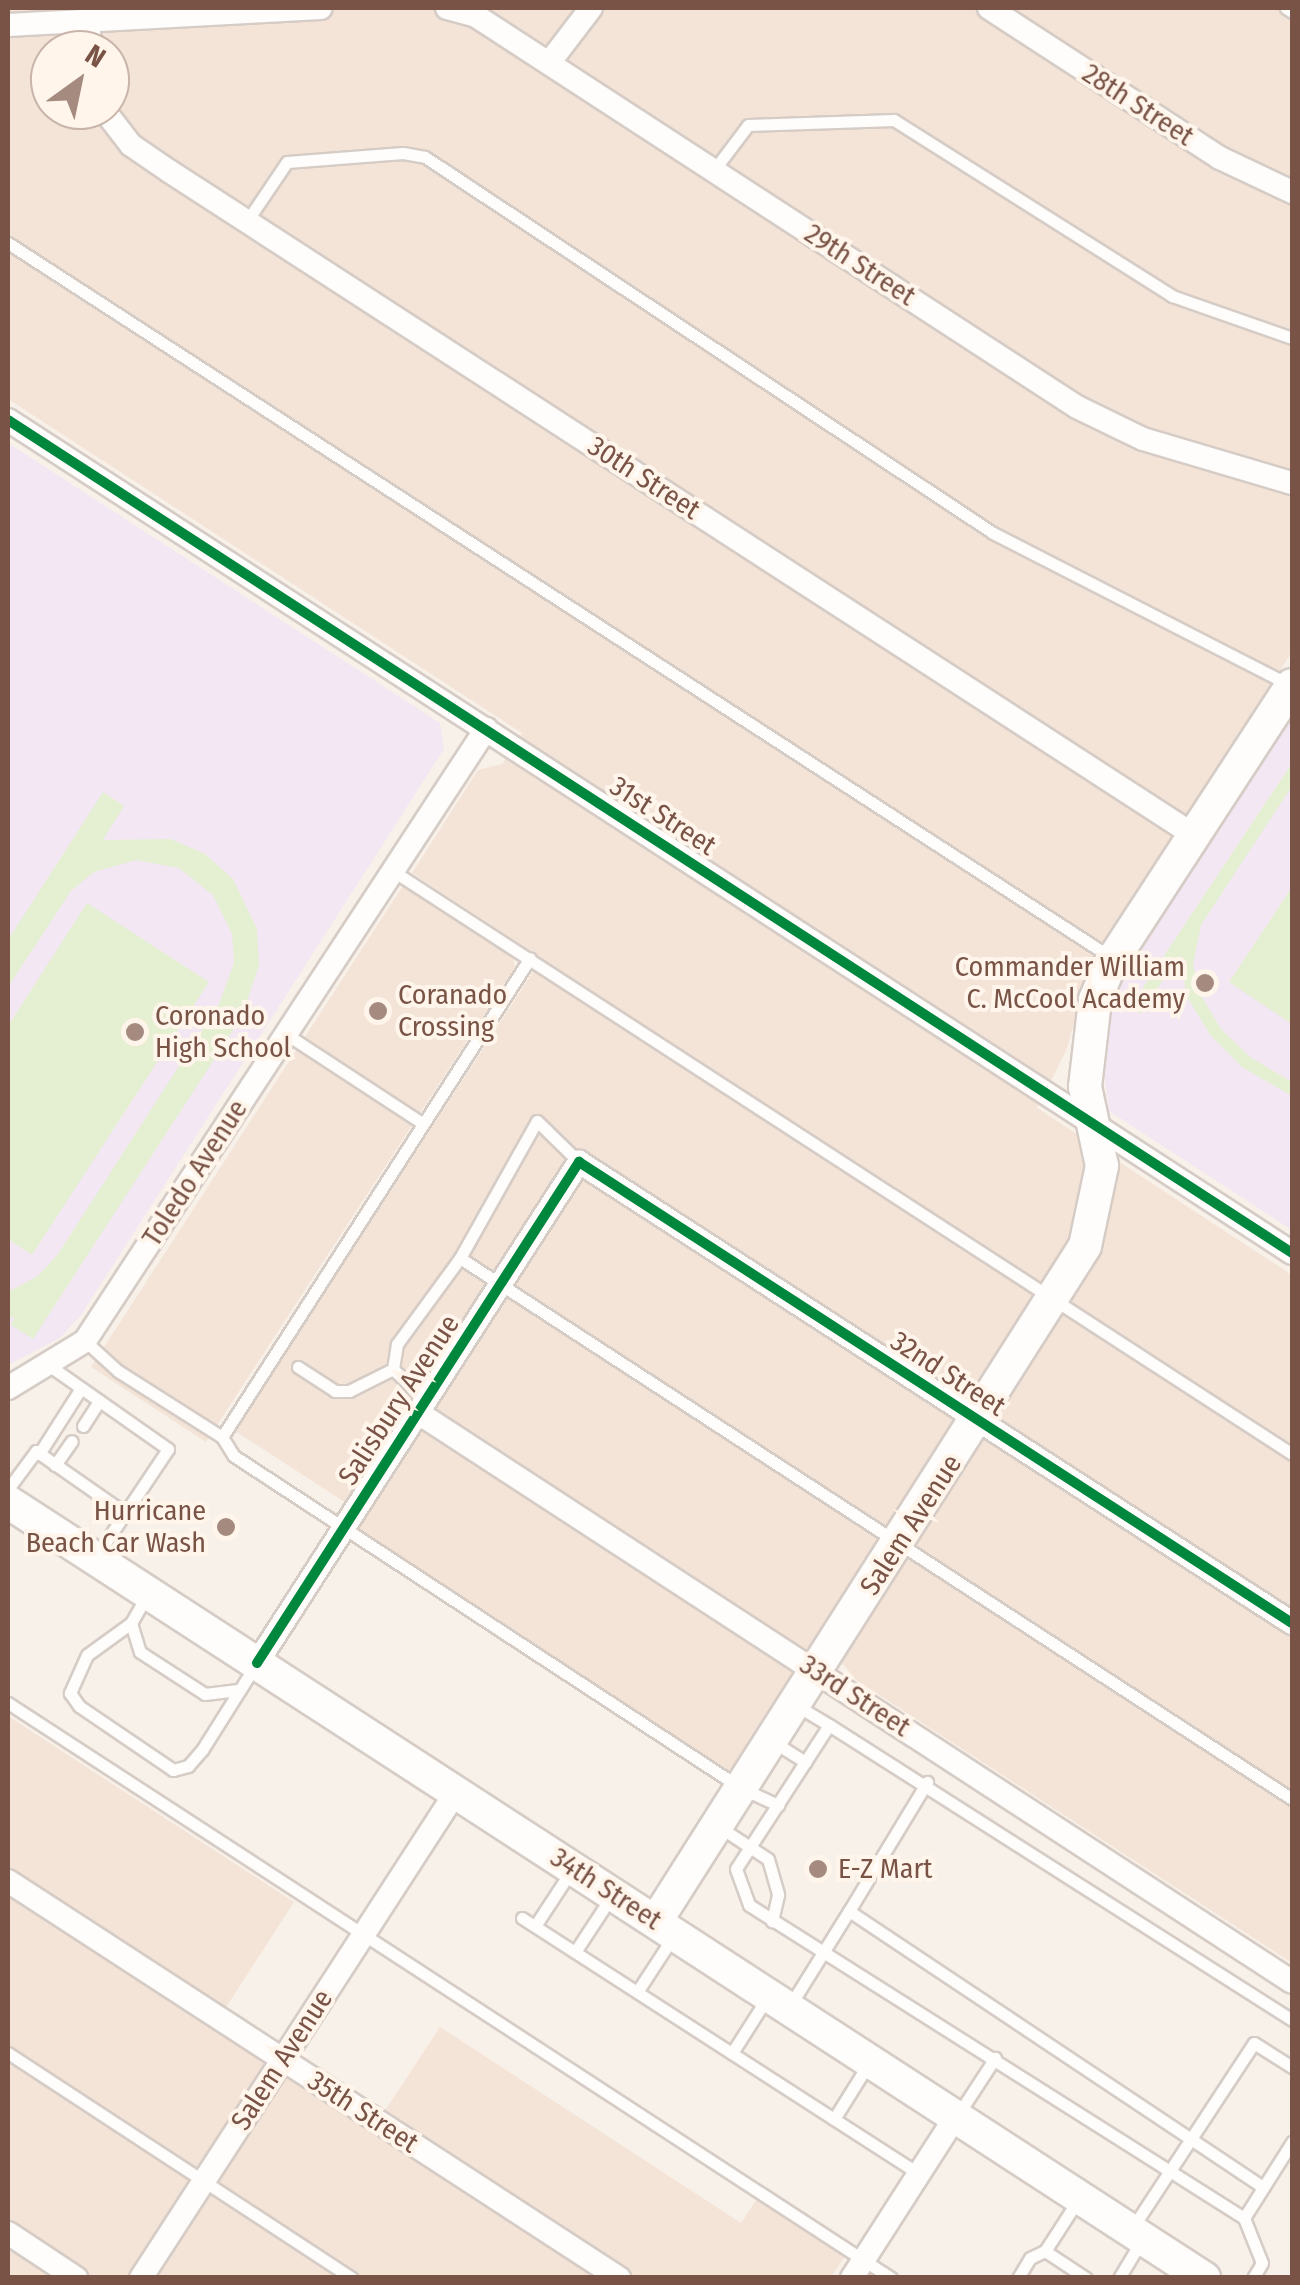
<!DOCTYPE html>
<style>
body{margin:0}
#map{position:relative;width:1300px;height:2285px;overflow:hidden;background:#f8f1e9;font-family:"Fira Sans Condensed",sans-serif}
div>[style]{position:absolute}
[style*='--x']{left:calc(var(--x)*1px);top:calc(var(--y)*1px);width:calc(var(--w)*1px);rotate:calc(var(--a)*1deg)}
.residential>*{inset:0;background:#f4e4d7}
.education>*{inset:0;background:#f2e7f3}
.green>*{inset:0;background:#e5efd2}
.roads{filter:drop-shadow(2px 0 #d6ccc6) drop-shadow(-2px 0 #d6ccc6) drop-shadow(0 2px #d6ccc6) drop-shadow(0 -2px #d6ccc6)}
.lane>*{height:11px;margin:-5.5px;padding:0 5.5px;transform-origin:5.5px;border-radius:5.5px;background:#fefdfc}
.street>*{height:22px;margin:-11px;padding:0 11px;transform-origin:11px;border-radius:11px;background:#fefdfc}
.secondary>*{height:32px;margin:-16px;padding:0 16px;transform-origin:16px;border-radius:16px;background:#fefdfc}
.cycleway>*{height:10px;margin:-5px;padding:0 5px;transform-origin:5px;border-radius:5px;background:#00873e}
.dots>*{width:28px;height:28px;translate:-50% -50%;box-sizing:border-box;border:5px solid #fff5eb;border-radius:50%}
span{translate:-50% -50%;white-space:nowrap;text-align:center;line-height:1.15;-webkit-text-stroke:8px #fff5eb;paint-order:stroke}
.street-label{font-size:28px;color:#795346}
.poi-label{font-size:28px;color:#795346}
.right{translate:-100% -50%;text-align:right}
.left{translate:0 -50%;text-align:left}
.frame{position:absolute;inset:0;border:10px solid #795346;pointer-events:none}
.north{position:absolute;left:30px;top:30px;width:100px;height:100px;box-sizing:border-box;background:#fff5eb;border:2px solid #c9b4a9;border-radius:50%;rotate:33deg;font-size:28px;font-weight:700;line-height:40px;text-align:center;color:#795346}
.north::after{content:'';display:block;margin:auto;width:35px;height:45px;background:#a58a7f;clip-path:polygon(50% 0,100% 100%,50% 72%,0 100%)}
</style>
<div id="map">
<div class="residential">
<i style="clip-path:polygon(evenodd,8px 8px,1292px 8px,1292px 652px,1106px 939px,1087px 979px,1066px 1051px,1037px 1108px,1292px 1275px,1292px 1963px,856px 1680px,843px 1664px,795px 1677px,734px 1774px,358px 1530px,366px 1516px,235px 1431px,542px 958px,412px 873px,478px 770px,502px 764px,522px 733px,8px 399px,8px 8px,50px 50px,110px 50px,110px 110px,50px 110px,50px 50px)"></i>
<i style="clip-path:polygon(404px 884px,512px 954px,515px 967px,206px 1442px,91px 1367px)"></i>
<i style="clip-path:polygon(8px 1716px,294px 1902px,212px 2029px,371px 2132px,440px 2027px,741px 2223px,757px 2199px,845px 2256px,831px 2277px,8px 2277px)"></i>
</div>
<div class="education">
<i style="clip-path:polygon(8px 443px,440px 723px,444px 749px,81px 1315px,60px 1338px,8px 1365px)"></i>
<i style="clip-path:polygon(1292px 712px,1292px 1230px,1109px 1111px,1101px 1054px,1111px 999px,1126px 968px)"></i>
</div>
<div class="green">
<i style="clip-path:polygon(1292px 763px,1292px 786px,1201px 925px,1193px 964px,1199px 992px,1221px 1029px,1250px 1057px,1292px 1082px,1292px 1096px,1242px 1067px,1211px 1036px,1187px 997px,1180px 955px,1140px 1014px,1130px 1007px)"></i>
<i style="clip-path:polygon(103px 792px,124px 806px,103px 840px,171px 839px,205px 854px,233px 879px,257px 929px,259px 966px,241px 1018px,33px 1339px,11px 1325px,15px 1317px,8px 1318px,8px 1292px,38px 1276px,58px 1254px,219px 1004px,234px 963px,232px 934px,213px 895px,179px 868px,136px 860px,94px 872px,71px 891px,8px 987px,8px 940px)"></i>
<i style="clip-path:polygon(1292px 887px,1292px 1024px,1229px 982px)"></i>
<i style="clip-path:polygon(87px 903px,209px 982px,32px 1255px,8px 1239px,8px 1026px)"></i>
</div>
<div class="roads">
<div class="lane">
<i style="--x:1286;--y:8;--w:7;--a:34"></i>
<i style="--x:714;--y:170;--w:56;--a:-52.9"></i>
<i style="--x:748;--y:125;--w:146;--a:-2"></i>
<i style="--x:894;--y:120;--w:329;--a:32.3"></i>
<i style="--x:1172;--y:296;--w:127;--a:19.3"></i>
<i style="--x:247;--y:221;--w:71;--a:-55.9"></i>
<i style="--x:287;--y:162;--w:116;--a:-4.4"></i>
<i style="--x:403;--y:153;--w:22;--a:10"></i>
<i style="--x:425;--y:157;--w:681;--a:33.5"></i>
<i style="--x:993;--y:533;--w:331;--a:27.1"></i>
<i style="--x:8;--y:243;--w:1315;--a:32.93"></i>
<i style="--x:393;--y:871;--w:1071;--a:32.96"></i>
<i style="--x:286;--y:1034;--w:163;--a:33.2"></i>
<i style="--x:460;--y:1258;--w:157;--a:-60.7"></i>
<i style="--x:537;--y:1121;--w:59;--a:44.3"></i>
<i style="--x:85;--y:1341;--w:45;--a:42.3"></i>
<i style="--x:118;--y:1371;--w:123;--a:32.4"></i>
<i style="--x:222;--y:1437;--w:22;--a:58"></i>
<i style="--x:234;--y:1456;--w:606;--a:33.22"></i>
<i style="--x:741;--y:1788;--w:41;--a:24.7"></i>
<i style="--x:47;--y:1364;--w:148;--a:35.1"></i>
<i style="--x:168;--y:1449;--w:128;--a:123.8"></i>
<i style="--x:298;--y:1367;--w:44;--a:33"></i>
<i style="--x:335;--y:1391;--w:14;--a:0"></i>
<i style="--x:349;--y:1391;--w:49;--a:-26.6"></i>
<i style="--x:425;--y:1400;--w:45;--a:-135.9"></i>
<i style="--x:393;--y:1369;--w:25;--a:-81"></i>
<i style="--x:397;--y:1344;--w:107;--a:-53.8"></i>
<i style="--x:460;--y:1258;--w:992;--a:33.03"></i>
<i style="--x:83;--y:1426;--w:30;--a:-57"></i>
<i style="--x:222;--y:1437;--w:569;--a:-57.26"></i>
<i style="--x:39;--y:1454;--w:78;--a:-57.5"></i>
<i style="--x:55;--y:1465;--w:29;--a:-55"></i>
<i style="--x:8;--y:1489;--w:47;--a:-53.6"></i>
<i style="--x:36;--y:1451;--w:108;--a:34.9"></i>
<i style="--x:146;--y:1597;--w:30;--a:120"></i>
<i style="--x:131;--y:1623;--w:54;--a:144"></i>
<i style="--x:87;--y:1655;--w:42;--a:114.1"></i>
<i style="--x:70;--y:1693;--w:16;--a:55"></i>
<i style="--x:79;--y:1706;--w:114;--a:34.2"></i>
<i style="--x:173;--y:1770;--w:16;--a:-15"></i>
<i style="--x:188;--y:1766;--w:21;--a:-49"></i>
<i style="--x:202;--y:1750;--w:99;--a:-57.8"></i>
<i style="--x:131;--y:1623;--w:30;--a:73"></i>
<i style="--x:140;--y:1652;--w:77;--a:32.9"></i>
<i style="--x:205;--y:1694;--w:35;--a:-7"></i>
<i style="--x:8;--y:1703;--w:1054;--a:33.07"></i>
<i style="--x:799;--y:1707;--w:35;--a:31"></i>
<i style="--x:829;--y:1725;--w:171;--a:122.9"></i>
<i style="--x:736;--y:1869;--w:38;--a:70"></i>
<i style="--x:749;--y:1905;--w:586;--a:32.31"></i>
<i style="--x:1244;--y:2218;--w:90;--a:-57.7"></i>
<i style="--x:829;--y:1725;--w:549;--a:32.5"></i>
<i style="--x:775;--y:1743;--w:36;--a:32"></i>
<i style="--x:721;--y:1828;--w:56;--a:33.4"></i>
<i style="--x:768;--y:1859;--w:37;--a:74"></i>
<i style="--x:778;--y:1895;--w:27;--a:103"></i>
<i style="--x:849;--y:1911;--w:151;--a:-58.8"></i>
<i style="--x:522;--y:1918;--w:472;--a:32.8"></i>
<i style="--x:535;--y:1926;--w:66;--a:-56.8"></i>
<i style="--x:575;--y:1952;--w:66;--a:-56.8"></i>
<i style="--x:637;--y:1992;--w:66;--a:-56.8"></i>
<i style="--x:791;--y:2004;--w:110;--a:-58.1"></i>
<i style="--x:849;--y:1911;--w:498;--a:33.7"></i>
<i style="--x:8;--y:2053;--w:411;--a:33.2"></i>
<i style="--x:732;--y:2053;--w:65;--a:-57.5"></i>
<i style="--x:959;--y:2113;--w:66;--a:-56.8"></i>
<i style="--x:834;--y:2119;--w:66;--a:-58"></i>
<i style="--x:1244;--y:2218;--w:48;--a:68.2"></i>
<i style="--x:1262;--y:2263;--w:17;--a:121"></i>
<i style="--x:1133;--y:2227;--w:220;--a:-56.7"></i>
<i style="--x:1254;--y:2043;--w:45;--a:32.3"></i>
<i style="--x:1045;--y:2251;--w:49;--a:33.4"></i>
<i style="--x:1018;--y:2278;--w:23;--a:-59"></i>
<i style="--x:1030;--y:2258;--w:17;--a:-25"></i>
<i style="--x:1045;--y:2251;--w:61;--a:-57.1"></i>
<i style="--x:1119;--y:2278;--w:41;--a:-59"></i>
</div>
<div class="street">
<i style="--x:447;--y:8;--w:30;--a:15"></i>
<i style="--x:476;--y:16;--w:717;--a:33.05"></i>
<i style="--x:1077;--y:407;--w:73;--a:25.9"></i>
<i style="--x:1143;--y:439;--w:155;--a:16.5"></i>
<i style="--x:989;--y:8;--w:275;--a:33"></i>
<i style="--x:1220;--y:158;--w:80;--a:25.3"></i>
<i style="--x:88;--y:23;--w:27;--a:84"></i>
<i style="--x:8;--y:25;--w:313;--a:-3.1"></i>
<i style="--x:549;--y:63;--w:69;--a:-52.6"></i>
<i style="--x:104;--y:110;--w:44;--a:52.4"></i>
<i style="--x:131;--y:145;--w:46;--a:34.4"></i>
<i style="--x:169;--y:171;--w:1221;--a:32.94"></i>
<i style="--x:8;--y:420;--w:1531;--a:32.97"></i>
<i style="--x:8;--y:1388;--w:90;--a:-31.4"></i>
<i style="--x:85;--y:1341;--w:732;--a:-56.77"></i>
<i style="--x:417;--y:1412;--w:1044;--a:33.08"></i>
<i style="--x:257;--y:1663;--w:596;--a:-57.27"></i>
<i style="--x:579;--y:1162;--w:849;--a:32.89"></i>
<i style="--x:8;--y:1881;--w:729;--a:33.01"></i>
<i style="--x:8;--y:2233;--w:82;--a:33.5"></i>
<i style="--x:141;--y:2278;--w:579;--a:-57.05"></i>
<i style="--x:852;--y:2278;--w:193;--a:-57.3"></i>
</div>
<div class="secondary">
<i style="--x:8;--y:1502;--w:1426;--a:32.98"></i>
<i style="--x:656;--y:1921;--w:800;--a:-57.56"></i>
<i style="--x:1085;--y:1246;--w:82;--a:-78"></i>
<i style="--x:1102;--y:1166;--w:81;--a:-102.1"></i>
<i style="--x:1085;--y:1087;--w:88;--a:-83.4"></i>
<i style="--x:1095;--y:1000;--w:39;--a:-67"></i>
<i style="--x:1110;--y:964;--w:333;--a:-56.9"></i>
</div>
</div>
<div class="cycleway">
<i style="--x:8;--y:420;--w:1531;--a:32.97"></i>
<i style="--x:257;--y:1663;--w:596;--a:-57.27"></i>
<i style="--x:579;--y:1162;--w:849;--a:32.89"></i>
</div>
<div class="dots">
<i style="left:1205px;top:983px;background:#a58a7f"></i>
<i style="left:378px;top:1011px;background:#a58a7f"></i>
<i style="left:135px;top:1032px;background:#a58a7f"></i>
<i style="left:226px;top:1527px;background:#a58a7f"></i>
<i style="left:818px;top:1869px;background:#a58a7f"></i>
</div>
<div class="street-label">
<span style="left:1138px;top:105px;rotate:33deg">28th Street</span>
<span style="left:860px;top:265px;rotate:33deg">29th Street</span>
<span style="left:644px;top:478px;rotate:33deg">30th Street</span>
<span style="left:663px;top:816px;rotate:33deg">31st Street</span>
<span style="left:195px;top:1173px;rotate:-57deg">Toledo Avenue</span>
<span style="left:948px;top:1374px;rotate:33deg">32nd Street</span>
<span style="left:399px;top:1400px;rotate:-57deg">Salisbury Avenue</span>
<span style="left:911px;top:1525px;rotate:-57deg">Salem Avenue</span>
<span style="left:855px;top:1696px;rotate:33deg">33rd Street</span>
<span style="left:606px;top:1889px;rotate:33deg">34th Street</span>
<span style="left:282px;top:2060px;rotate:-57deg">Salem Avenue</span>
<span style="left:363px;top:2112px;rotate:33deg">35th Street</span>
</div>
<div class="poi-label">
<span class="right" style="left:1185px;top:983px">Commander William<br>C. McCool Academy</span>
<span class="left" style="left:398px;top:1011px">Coranado<br>Crossing</span>
<span class="left" style="left:155px;top:1032px">Coronado<br>High School</span>
<span class="right" style="left:206px;top:1527px">Hurricane<br>Beach Car Wash</span>
<span class="left" style="left:838px;top:1869px">E-Z Mart</span>
</div>
<div class="frame"></div>
<div class="north">N</div>
</div>
